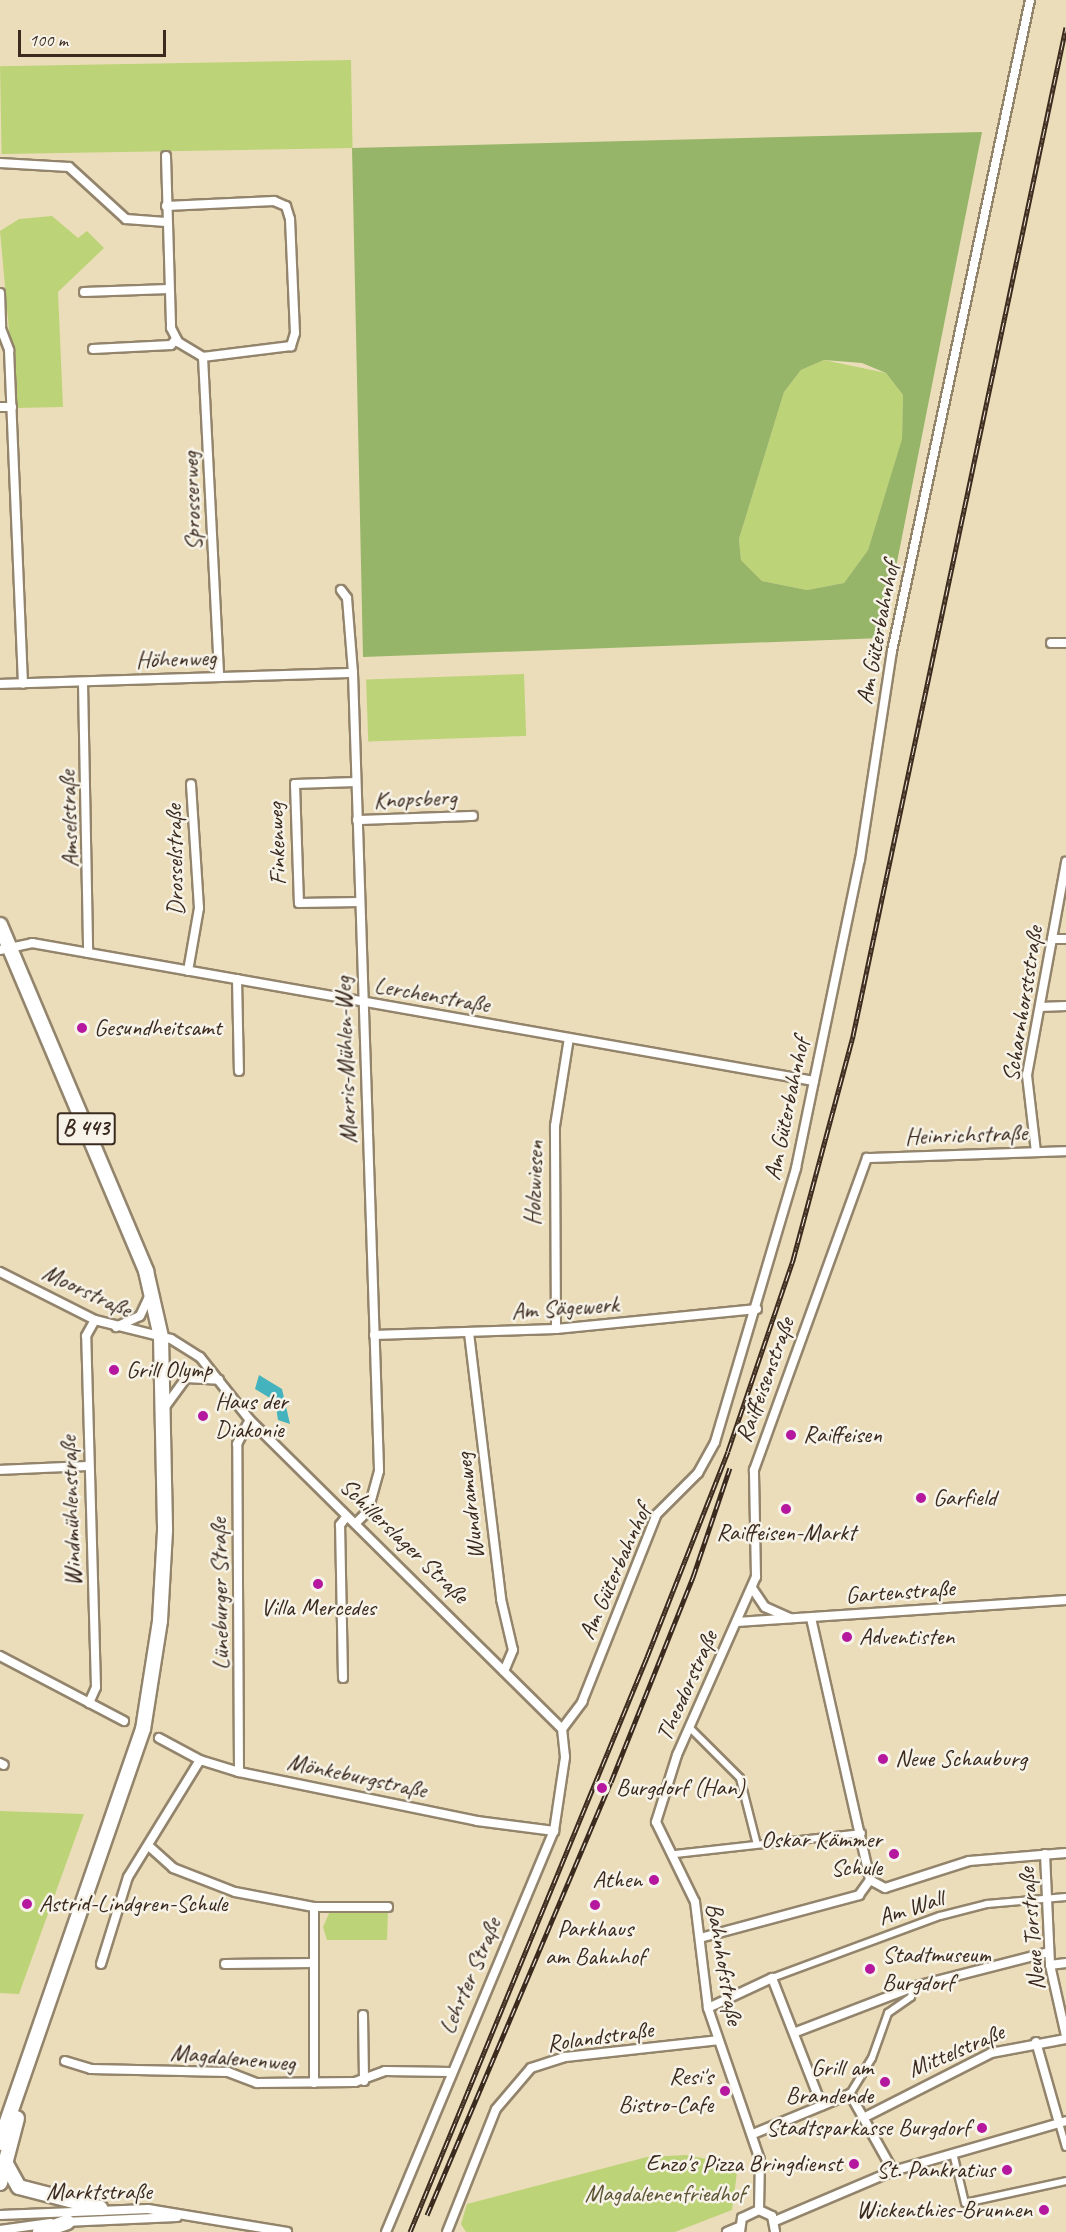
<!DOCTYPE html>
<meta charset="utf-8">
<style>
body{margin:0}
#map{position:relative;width:1066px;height:2232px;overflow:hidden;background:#ebddba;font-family:Caveat,sans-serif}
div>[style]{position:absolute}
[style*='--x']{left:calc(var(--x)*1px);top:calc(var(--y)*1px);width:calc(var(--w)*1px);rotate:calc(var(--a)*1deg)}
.green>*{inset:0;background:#bdd377;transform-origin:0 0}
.forest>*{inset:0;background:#96b568}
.water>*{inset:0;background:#44b3be}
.roads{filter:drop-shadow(2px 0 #93846c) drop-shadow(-2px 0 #93846c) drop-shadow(0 2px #93846c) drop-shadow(0 -2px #93846c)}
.pedestrian>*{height:6px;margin:-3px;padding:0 3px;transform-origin:3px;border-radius:3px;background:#fff}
.minor>*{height:8px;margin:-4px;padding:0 4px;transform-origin:4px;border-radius:4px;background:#fff}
.primary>*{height:14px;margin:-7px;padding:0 7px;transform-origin:7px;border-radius:7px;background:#fff}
.rail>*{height:5px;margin-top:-2.5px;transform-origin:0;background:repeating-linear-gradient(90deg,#f7f3e8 0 9px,#3b2a1e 0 18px);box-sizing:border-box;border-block:2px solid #3b2a1e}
.dots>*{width:16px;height:16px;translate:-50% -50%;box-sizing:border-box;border:3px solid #f7f3e8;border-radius:50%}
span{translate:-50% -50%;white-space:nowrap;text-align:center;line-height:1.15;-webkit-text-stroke:5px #f7f3e8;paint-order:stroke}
.shield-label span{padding:2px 4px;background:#f7f3e8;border:2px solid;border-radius:4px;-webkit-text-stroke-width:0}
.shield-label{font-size:22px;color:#3b2a1e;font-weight:700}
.street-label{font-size:24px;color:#3b2a1e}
.poi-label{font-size:24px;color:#3b2a1e}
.left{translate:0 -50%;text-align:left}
.right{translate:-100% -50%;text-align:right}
.park-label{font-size:24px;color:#5c5434}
.scale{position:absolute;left:18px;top:30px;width:148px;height:27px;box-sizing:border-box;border:3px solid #3b2a1e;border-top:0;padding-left:8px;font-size:18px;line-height:21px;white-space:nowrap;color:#3b2a1e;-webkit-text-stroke:4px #f7f3e8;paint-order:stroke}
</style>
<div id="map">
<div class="green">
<i style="left:351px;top:60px;width:88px;height:351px;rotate:89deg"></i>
<i style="clip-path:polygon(52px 216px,78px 238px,87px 231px,104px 248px,58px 292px,63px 407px,16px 408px,0 231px,19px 219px)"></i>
<i style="clip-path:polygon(824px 360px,886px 373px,903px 395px,902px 440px,868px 550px,844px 583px,807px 590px,762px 581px,741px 560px,739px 539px,784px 392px,801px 370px)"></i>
<i style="left:524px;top:674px;width:62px;height:158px;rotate:88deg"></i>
<i style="clip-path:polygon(0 1811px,84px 1814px,19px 1994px,0 1993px)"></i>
<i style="clip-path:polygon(330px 1911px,388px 1911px,387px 1940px,327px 1940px,323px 1927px)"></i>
<i style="clip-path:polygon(686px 2155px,738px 2165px,732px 2210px,675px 2232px,466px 2232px,461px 2224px,467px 2204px,647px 2157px)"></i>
</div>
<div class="forest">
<i style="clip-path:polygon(evenodd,982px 132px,882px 638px,363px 657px,352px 148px,982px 132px,824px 360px,862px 363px,886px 373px,903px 395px,902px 439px,868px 550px,844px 583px,807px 590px,762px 581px,741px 560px,739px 539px,784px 392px,801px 370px,824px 360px)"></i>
</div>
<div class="water">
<i style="clip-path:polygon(259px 1375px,282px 1389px,290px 1424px,278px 1420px,275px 1401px,255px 1389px)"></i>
</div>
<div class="roads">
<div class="pedestrian">
<i style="--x:689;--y:1727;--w:72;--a:45"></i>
<i style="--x:740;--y:1778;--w:65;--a:75.7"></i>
<i style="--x:676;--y:1854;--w:187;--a:-6.4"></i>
<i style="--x:772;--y:1978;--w:179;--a:-20.3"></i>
<i style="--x:940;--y:1916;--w:49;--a:-14.3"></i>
<i style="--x:987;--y:1904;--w:79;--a:-5.1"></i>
<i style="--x:850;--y:2094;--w:42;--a:-58.6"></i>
<i style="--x:872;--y:2058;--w:48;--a:-70.4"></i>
<i style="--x:888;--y:2013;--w:28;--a:-35"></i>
<i style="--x:911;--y:1997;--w:10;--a:-79"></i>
<i style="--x:1059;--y:2123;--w:25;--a:74"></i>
<i style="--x:953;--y:2153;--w:51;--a:76.5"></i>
<i style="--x:965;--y:2203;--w:103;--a:-12.3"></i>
</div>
<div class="minor">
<i style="--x:166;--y:156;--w:172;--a:88.3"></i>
<i style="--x:171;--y:328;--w:16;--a:63"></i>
<i style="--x:178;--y:342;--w:29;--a:31"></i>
<i style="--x:203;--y:357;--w:320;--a:87.1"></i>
<i style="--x:0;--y:163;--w:69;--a:3.3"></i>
<i style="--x:69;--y:167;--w:77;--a:42.4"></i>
<i style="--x:126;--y:219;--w:40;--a:4.3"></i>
<i style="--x:166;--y:206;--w:108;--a:-2.7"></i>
<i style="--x:274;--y:201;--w:13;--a:23"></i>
<i style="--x:286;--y:206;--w:14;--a:73"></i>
<i style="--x:290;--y:219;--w:114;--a:87.5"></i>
<i style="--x:295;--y:333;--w:14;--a:107"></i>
<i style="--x:291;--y:346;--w:89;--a:172.9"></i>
<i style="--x:84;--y:292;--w:85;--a:-2"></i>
<i style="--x:0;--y:293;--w:33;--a:88"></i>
<i style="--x:0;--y:326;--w:26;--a:69"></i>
<i style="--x:9;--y:350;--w:334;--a:87.6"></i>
<i style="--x:93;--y:349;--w:78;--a:-2.9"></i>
<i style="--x:171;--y:345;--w:8;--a:-50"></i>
<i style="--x:0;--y:407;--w:12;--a:0"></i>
<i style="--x:341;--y:590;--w:10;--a:53"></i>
<i style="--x:347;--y:598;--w:75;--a:85.4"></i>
<i style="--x:353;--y:673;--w:798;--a:88.13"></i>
<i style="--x:379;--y:1471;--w:41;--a:105.4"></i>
<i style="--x:368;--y:1511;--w:18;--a:135"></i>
<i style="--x:1051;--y:643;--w:15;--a:0"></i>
<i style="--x:83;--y:683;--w:270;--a:88.9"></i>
<i style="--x:0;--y:684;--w:353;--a:-1.8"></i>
<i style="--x:356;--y:782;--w:61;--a:178.1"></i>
<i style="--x:295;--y:784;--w:119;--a:88.1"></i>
<i style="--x:299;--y:903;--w:61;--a:-0.9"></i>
<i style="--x:357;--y:820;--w:116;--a:-2"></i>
<i style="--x:1052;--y:939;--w:14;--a:0"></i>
<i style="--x:0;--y:950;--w:33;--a:-12"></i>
<i style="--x:32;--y:943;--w:794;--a:10.01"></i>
<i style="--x:188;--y:971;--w:64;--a:-80.1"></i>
<i style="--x:199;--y:908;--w:124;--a:-93.7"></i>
<i style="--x:237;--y:979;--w:92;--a:88.8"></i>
<i style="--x:1040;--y:1007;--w:26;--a:-2"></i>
<i style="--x:1036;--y:1152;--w:78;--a:-96.7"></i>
<i style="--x:1027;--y:1075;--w:217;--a:-79.6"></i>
<i style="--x:0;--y:1272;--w:106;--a:26.8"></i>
<i style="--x:95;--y:1320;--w:78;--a:14"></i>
<i style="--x:171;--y:1339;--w:34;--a:32"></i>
<i style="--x:200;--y:1357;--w:80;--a:51.6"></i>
<i style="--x:250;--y:1420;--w:439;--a:44.7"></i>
<i style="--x:116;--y:1327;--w:26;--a:-25"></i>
<i style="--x:140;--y:1316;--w:23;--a:-65"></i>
<i style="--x:556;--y:1329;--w:203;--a:-90.3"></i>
<i style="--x:555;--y:1126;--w:89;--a:-81"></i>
<i style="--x:469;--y:1333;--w:268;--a:83.1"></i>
<i style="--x:501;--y:1599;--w:52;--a:76.8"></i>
<i style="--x:513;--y:1650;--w:23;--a:113"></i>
<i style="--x:374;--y:1335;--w:182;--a:-1.9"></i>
<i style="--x:556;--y:1329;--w:202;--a:-5.7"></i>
<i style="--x:165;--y:1407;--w:36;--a:-54"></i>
<i style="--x:186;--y:1378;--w:33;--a:3"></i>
<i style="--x:0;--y:1470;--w:89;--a:-2.6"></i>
<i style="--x:752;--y:1588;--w:23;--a:56"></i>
<i style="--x:765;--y:1607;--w:27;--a:24"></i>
<i style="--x:811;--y:1618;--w:269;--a:77.3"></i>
<i style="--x:737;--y:1622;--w:330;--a:-3.8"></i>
<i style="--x:0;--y:1656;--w:140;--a:27.7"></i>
<i style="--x:343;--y:1678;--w:153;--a:-91.1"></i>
<i style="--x:340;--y:1525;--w:11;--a:-52"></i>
<i style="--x:89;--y:1703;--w:17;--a:-66"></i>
<i style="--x:96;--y:1687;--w:351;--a:-91.6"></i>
<i style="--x:86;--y:1336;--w:18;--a:-61"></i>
<i style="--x:562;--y:1729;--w:34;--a:-53"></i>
<i style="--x:582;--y:1702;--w:202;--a:-68.3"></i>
<i style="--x:657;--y:1514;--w:58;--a:-45"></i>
<i style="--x:698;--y:1473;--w:35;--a:-61"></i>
<i style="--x:715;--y:1442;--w:286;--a:-73.5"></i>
<i style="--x:796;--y:1168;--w:315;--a:-78.3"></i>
<i style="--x:860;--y:860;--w:211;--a:-81.3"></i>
<i style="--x:892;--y:651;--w:665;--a:-78.03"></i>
<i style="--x:159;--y:1738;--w:47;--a:28.2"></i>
<i style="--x:200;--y:1760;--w:41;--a:17.1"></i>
<i style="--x:239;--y:1772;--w:243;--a:11.6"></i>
<i style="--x:477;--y:1821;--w:78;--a:7.4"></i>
<i style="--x:0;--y:1763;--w:4;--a:27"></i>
<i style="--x:239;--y:1772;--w:328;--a:-90.3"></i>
<i style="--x:237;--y:1444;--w:27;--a:-62"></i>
<i style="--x:151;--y:1848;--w:30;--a:42"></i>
<i style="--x:173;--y:1868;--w:66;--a:21.2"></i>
<i style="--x:235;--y:1892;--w:80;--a:10.8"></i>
<i style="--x:314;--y:1907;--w:74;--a:0"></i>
<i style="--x:1045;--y:1854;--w:111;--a:87.4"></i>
<i style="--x:1050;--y:1965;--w:73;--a:77.3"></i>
<i style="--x:870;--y:1880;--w:17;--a:28"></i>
<i style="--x:885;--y:1888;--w:88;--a:-17.8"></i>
<i style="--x:969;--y:1861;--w:97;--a:-4.7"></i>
<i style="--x:314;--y:1907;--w:176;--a:90"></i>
<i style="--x:700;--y:1938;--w:165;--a:-15.1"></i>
<i style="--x:859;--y:1895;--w:19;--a:-54"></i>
<i style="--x:101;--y:1964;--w:91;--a:-72.8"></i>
<i style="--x:128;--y:1877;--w:137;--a:-58.4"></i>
<i style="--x:225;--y:1964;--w:88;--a:-0.7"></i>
<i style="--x:1050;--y:1965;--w:16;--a:-7"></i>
<i style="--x:708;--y:2008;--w:71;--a:-25.1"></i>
<i style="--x:772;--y:1978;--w:137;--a:68.7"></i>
<i style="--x:363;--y:2015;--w:66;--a:89.1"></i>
<i style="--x:796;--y:2032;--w:125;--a:-21"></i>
<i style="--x:913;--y:1987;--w:140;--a:-14.4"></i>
<i style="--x:1036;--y:2042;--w:84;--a:74.1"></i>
<i style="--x:65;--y:2061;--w:27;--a:17"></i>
<i style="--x:91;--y:2069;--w:137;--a:1.3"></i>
<i style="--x:228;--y:2072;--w:31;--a:21"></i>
<i style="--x:257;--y:2083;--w:98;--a:-0.6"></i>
<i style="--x:355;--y:2082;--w:32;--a:-20"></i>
<i style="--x:385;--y:2071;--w:66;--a:0.9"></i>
<i style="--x:867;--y:2116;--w:139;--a:-26.9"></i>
<i style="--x:991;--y:2053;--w:76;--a:-10.6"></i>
<i style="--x:753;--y:2134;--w:105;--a:-22.4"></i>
<i style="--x:850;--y:2094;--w:88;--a:60.8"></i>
<i style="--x:759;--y:2210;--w:50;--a:-88.9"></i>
<i style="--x:760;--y:2160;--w:161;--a:-108.9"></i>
<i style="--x:708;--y:2008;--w:107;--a:-97"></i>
<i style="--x:695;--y:1902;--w:89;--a:-116"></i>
<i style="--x:656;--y:1822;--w:70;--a:-72.6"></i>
<i style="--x:677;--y:1755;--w:195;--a:-66.1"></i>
<i style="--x:756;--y:1577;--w:107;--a:-91.1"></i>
<i style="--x:754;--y:1470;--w:332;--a:-70.1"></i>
<i style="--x:867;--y:1158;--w:199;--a:-2"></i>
<i style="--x:0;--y:2215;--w:148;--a:-2.3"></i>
<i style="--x:148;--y:2209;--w:141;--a:9.4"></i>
<i style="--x:775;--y:2221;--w:128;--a:-23"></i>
<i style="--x:893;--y:2171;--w:180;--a:-16.1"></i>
<i style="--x:64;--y:2222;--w:113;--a:-2.5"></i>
<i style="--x:0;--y:2230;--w:51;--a:-7.8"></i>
<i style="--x:386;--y:2232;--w:435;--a:-67.3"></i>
<i style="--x:554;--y:1831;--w:75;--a:-81.5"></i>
<i style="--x:565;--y:1757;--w:28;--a:-96"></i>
<i style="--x:447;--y:2232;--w:132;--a:-68.3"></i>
<i style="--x:496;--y:2109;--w:54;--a:-49.5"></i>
<i style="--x:531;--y:2068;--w:36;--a:-18"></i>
<i style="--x:565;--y:2057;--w:154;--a:-6.3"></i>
<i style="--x:727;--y:2232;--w:13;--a:-23"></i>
<i style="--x:740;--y:2232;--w:14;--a:-82"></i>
<i style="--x:742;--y:2218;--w:19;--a:-25"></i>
<i style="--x:759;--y:2210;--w:14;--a:25"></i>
<i style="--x:772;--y:2216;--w:16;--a:79"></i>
</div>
<div class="primary">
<i style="--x:0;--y:925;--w:376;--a:67.1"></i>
<i style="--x:146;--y:1271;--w:68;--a:77.2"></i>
<i style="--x:161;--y:1337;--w:194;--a:88.8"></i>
<i style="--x:165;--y:1531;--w:90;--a:93.2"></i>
<i style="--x:160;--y:1621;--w:109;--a:98.9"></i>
<i style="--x:143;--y:1729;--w:438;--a:109.1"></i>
<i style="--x:6;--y:2164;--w:26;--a:61"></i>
<i style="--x:19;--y:2187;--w:84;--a:14.5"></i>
<i style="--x:0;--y:2183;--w:67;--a:-75.3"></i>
<i style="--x:40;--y:2232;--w:29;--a:-20"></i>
</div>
</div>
<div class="rail">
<i style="--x:427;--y:2215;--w:470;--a:-67"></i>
<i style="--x:611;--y:1782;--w:221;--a:-68.2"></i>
<i style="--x:693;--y:1577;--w:115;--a:-71.3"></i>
<i style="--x:410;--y:2232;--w:622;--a:-67.6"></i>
<i style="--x:647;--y:1657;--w:221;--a:-68.5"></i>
<i style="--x:728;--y:1451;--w:202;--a:-71.2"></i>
<i style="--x:793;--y:1260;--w:232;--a:-75"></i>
<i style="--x:853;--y:1036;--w:1031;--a:-78.08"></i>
</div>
<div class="dots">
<i style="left:82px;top:1028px;background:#b5179e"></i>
<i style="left:114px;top:1370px;background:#b5179e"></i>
<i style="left:203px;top:1416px;background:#b5179e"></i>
<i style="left:791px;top:1435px;background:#b5179e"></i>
<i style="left:921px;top:1498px;background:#b5179e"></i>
<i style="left:786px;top:1509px;background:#b5179e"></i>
<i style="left:318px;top:1584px;background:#b5179e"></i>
<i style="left:847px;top:1637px;background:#b5179e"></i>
<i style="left:883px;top:1759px;background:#b5179e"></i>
<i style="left:602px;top:1788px;background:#b5179e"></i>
<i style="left:894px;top:1854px;background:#b5179e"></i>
<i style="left:654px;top:1880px;background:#b5179e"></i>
<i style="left:27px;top:1904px;background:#b5179e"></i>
<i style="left:595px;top:1905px;background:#b5179e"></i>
<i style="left:870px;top:1969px;background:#b5179e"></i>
<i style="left:885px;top:2082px;background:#b5179e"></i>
<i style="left:725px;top:2091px;background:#b5179e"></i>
<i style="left:982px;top:2128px;background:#b5179e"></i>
<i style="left:854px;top:2164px;background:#b5179e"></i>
<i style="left:1007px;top:2170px;background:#b5179e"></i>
<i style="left:1044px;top:2210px;background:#b5179e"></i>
</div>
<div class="shield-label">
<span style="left:86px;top:1129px">B 443</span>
</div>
<div class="street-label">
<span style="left:192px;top:501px;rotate:-92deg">Sprosserweg</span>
<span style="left:878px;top:633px;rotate:-79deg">Am Güterbahnhof</span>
<span style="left:176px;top:659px;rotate:-2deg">Höhenweg</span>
<span style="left:415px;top:799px;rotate:-2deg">Knopsberg</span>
<span style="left:69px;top:819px;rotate:-92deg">Amselstraße</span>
<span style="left:277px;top:844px;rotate:-92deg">Finkenweg</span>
<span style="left:175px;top:860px;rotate:-91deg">Drosselstraße</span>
<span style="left:432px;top:995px;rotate:10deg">Lerchenstraße</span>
<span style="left:1023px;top:1004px;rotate:-81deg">Scharnhorststraße</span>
<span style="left:346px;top:1060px;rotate:-92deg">Marris-Mühlen-Weg</span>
<span style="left:787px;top:1109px;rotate:-78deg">Am Güterbahnhof</span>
<span style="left:966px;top:1135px;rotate:-2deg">Heinrichstraße</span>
<span style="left:534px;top:1183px;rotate:-88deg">Holzwiesen</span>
<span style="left:87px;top:1291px;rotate:25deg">Moorstraße</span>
<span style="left:565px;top:1308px;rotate:-4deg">Am Sägewerk</span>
<span style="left:765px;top:1380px;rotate:-70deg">Raiffeisenstraße</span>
<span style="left:470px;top:1506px;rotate:-97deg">Wundramweg</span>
<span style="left:71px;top:1511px;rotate:-92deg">Windmühlenstraße</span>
<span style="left:404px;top:1541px;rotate:44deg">Schillerslager Straße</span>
<span style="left:615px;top:1572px;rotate:-66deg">Am Güterbahnhof</span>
<span style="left:900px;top:1592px;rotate:-4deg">Gartenstraße</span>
<span style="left:220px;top:1594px;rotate:-91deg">Lüneburger Straße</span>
<span style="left:687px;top:1686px;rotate:-66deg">Theodorstraße</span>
<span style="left:357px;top:1776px;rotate:12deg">Mönkeburgstraße</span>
<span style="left:911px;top:1908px;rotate:-18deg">Am Wall</span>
<span style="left:1032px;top:1929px;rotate:-95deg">Neue Torstraße</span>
<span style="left:724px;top:1964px;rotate:80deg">Bahnhofstraße</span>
<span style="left:470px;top:1976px;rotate:-67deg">Lehrter Straße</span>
<span style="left:600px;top:2037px;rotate:-8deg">Rolandstraße</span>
<span style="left:956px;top:2051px;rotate:-23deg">Mittelstraße</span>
<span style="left:233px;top:2058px;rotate:5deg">Magdalenenweg</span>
<span style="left:99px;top:2192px">Marktstraße</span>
</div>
<div class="poi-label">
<span class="left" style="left:94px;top:1028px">Gesundheitsamt</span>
<span class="left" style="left:126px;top:1370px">Grill Olymp</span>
<span class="left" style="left:215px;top:1416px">Haus der<br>Diakonie</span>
<span class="left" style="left:803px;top:1435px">Raiffeisen</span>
<span class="left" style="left:933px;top:1498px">Garfield</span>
<span style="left:786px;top:1533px">Raiffeisen-Markt</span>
<span style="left:318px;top:1608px">Villa Mercedes</span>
<span class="left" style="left:859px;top:1637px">Adventisten</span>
<span class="left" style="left:895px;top:1759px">Neue Schauburg</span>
<span class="left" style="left:616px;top:1788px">Burgdorf (Han)</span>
<span class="right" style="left:882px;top:1854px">Oskar Kämmer<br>Schule</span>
<span class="right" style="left:642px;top:1880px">Athen</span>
<span class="left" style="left:39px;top:1904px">Astrid-Lindgren-Schule</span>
<span style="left:595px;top:1943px">Parkhaus<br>am Bahnhof</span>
<span class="left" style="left:882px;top:1969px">Stadtmuseum<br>Burgdorf</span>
<span class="right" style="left:873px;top:2082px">Grill am<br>Brandende</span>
<span class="right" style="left:713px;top:2091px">Resi's<br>Bistro-Cafe</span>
<span class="right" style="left:970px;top:2128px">Stadtsparkasse Burgdorf</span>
<span class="right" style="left:842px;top:2164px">Enzo's Pizza Bringdienst</span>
<span class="right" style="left:995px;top:2170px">St. Pankratius</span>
<span class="right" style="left:1032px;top:2210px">Wickenthies-Brunnen</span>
</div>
<div class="park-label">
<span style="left:665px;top:2194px">Magdalenenfriedhof</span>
</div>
<div class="scale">100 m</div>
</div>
